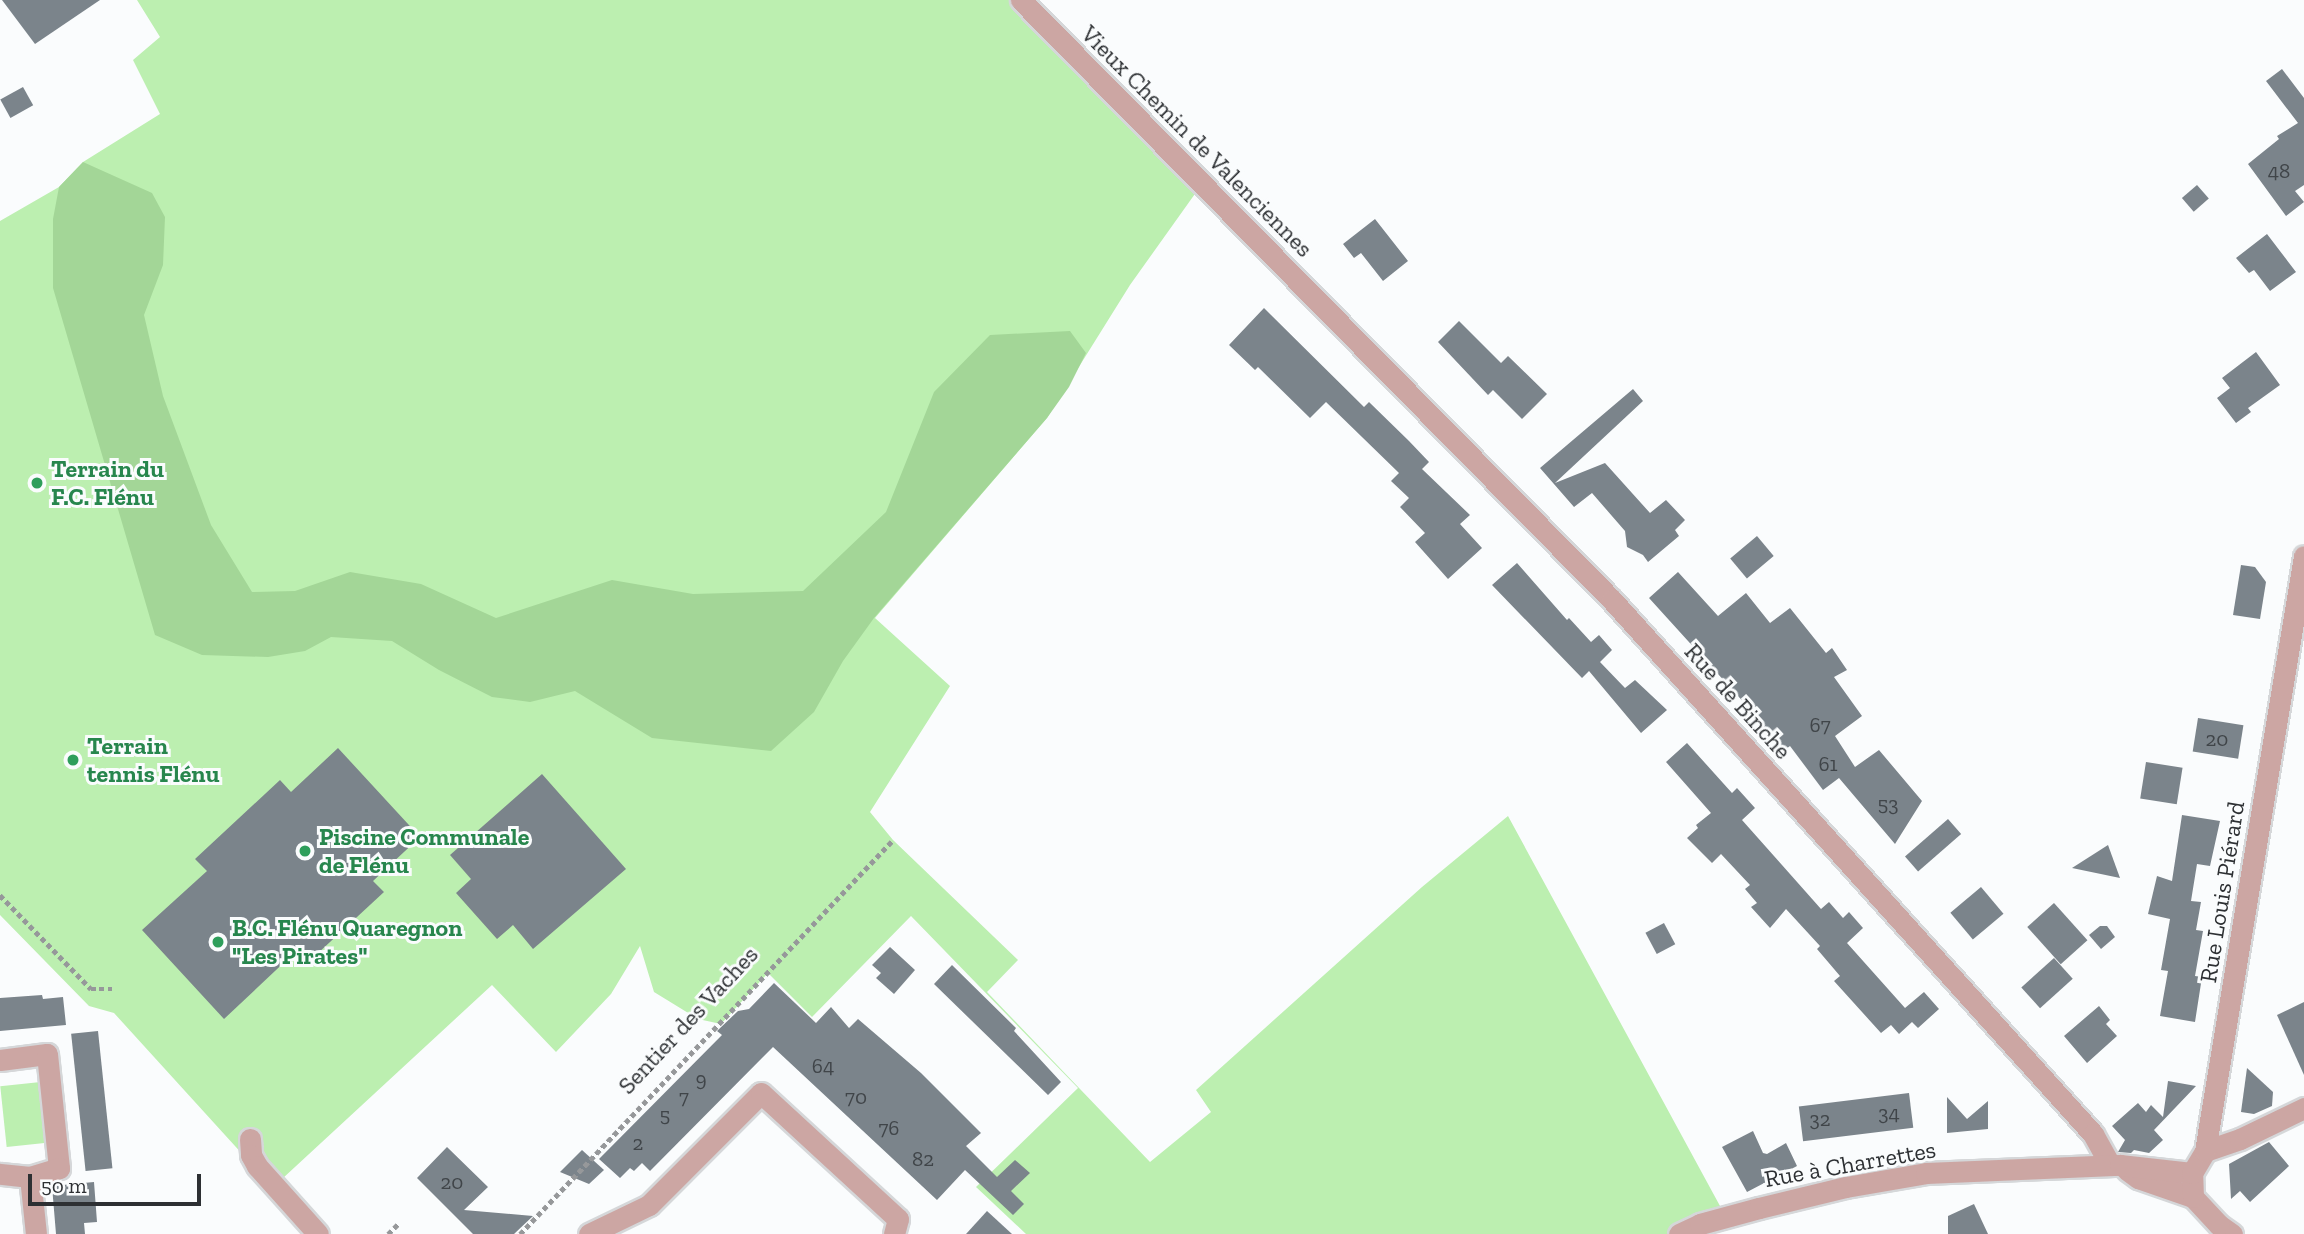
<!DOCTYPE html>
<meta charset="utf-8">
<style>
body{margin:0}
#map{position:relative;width:2304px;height:1234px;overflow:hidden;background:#fafcfd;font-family:"Zilla Slab",serif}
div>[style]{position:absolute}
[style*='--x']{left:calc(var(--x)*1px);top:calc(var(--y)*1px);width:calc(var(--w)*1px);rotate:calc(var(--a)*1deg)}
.green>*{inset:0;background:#bcefb0;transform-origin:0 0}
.forest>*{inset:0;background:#a3d697}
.building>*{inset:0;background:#7b848b;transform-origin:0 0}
.path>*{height:4.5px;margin-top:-2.25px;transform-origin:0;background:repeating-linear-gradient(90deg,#96989a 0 5px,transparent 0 8.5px)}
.roads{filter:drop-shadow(2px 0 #d5d7d9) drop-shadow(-2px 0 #d5d7d9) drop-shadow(0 2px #d5d7d9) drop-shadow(0 -2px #d5d7d9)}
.minor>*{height:21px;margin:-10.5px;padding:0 10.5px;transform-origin:10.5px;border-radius:10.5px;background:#cca6a3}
.dots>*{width:19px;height:19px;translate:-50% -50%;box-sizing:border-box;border:4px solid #fafcfd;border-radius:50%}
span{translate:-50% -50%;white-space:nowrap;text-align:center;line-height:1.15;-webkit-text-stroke:6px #fafcfd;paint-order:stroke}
.number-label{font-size:21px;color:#404549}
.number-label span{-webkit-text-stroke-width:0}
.street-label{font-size:24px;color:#2d3033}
.leisure-label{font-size:24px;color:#27864d;font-weight:700}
.left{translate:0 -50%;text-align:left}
.scale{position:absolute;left:28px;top:1174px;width:173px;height:32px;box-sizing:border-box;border:4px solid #2d3033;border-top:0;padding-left:9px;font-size:21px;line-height:24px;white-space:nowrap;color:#2d3033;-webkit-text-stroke:5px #fafcfd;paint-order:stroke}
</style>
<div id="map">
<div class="green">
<i style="clip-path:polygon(137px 0,1021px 0,1202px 184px,1130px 285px,1047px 418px,875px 618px,950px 686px,870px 812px,893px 840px,1018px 960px,987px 992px,1150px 1162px,1211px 1112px,1196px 1090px,1422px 887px,1508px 816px,1726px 1217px,1679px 1234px,1026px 1234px,976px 1187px,1078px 1088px,911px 916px,812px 1017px,768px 973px,721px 1024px,698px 1019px,654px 992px,640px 946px,611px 994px,556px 1052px,492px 985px,269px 1191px,245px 1157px,114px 1013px,89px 1006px,0 915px,0 221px,59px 187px,83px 162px,160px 114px,133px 60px,160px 37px)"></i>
<i style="left:50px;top:1081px;width:61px;height:50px;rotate:84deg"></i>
</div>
<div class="forest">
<i style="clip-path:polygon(83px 162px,152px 193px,165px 217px,163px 265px,144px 315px,163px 396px,211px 525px,252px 592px,295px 591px,350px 572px,421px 584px,496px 618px,612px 580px,693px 594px,803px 591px,886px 512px,934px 392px,990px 335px,1070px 331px,1086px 353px,1069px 387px,1047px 418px,874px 618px,843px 661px,814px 712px,771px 751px,652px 738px,575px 691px,530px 702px,492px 697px,439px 670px,392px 641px,331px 637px,305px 651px,268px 657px,202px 655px,155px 635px,53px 288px,53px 219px,59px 187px)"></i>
</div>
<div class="building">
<i style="clip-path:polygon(2px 0,100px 0,35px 44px)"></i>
<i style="clip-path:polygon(2282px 69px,2304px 98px,2304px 185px,2295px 191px,2304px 202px,2286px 216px,2248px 164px,2279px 139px,2277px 136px,2298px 123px,2266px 81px)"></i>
<i style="left:23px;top:87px;width:21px;height:26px;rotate:61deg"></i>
<i style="left:2197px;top:185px;width:18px;height:20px;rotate:49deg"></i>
<i style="clip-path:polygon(1375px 219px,1408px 261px,1383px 281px,1361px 253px,1354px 258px,1343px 244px)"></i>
<i style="clip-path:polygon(2267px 234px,2296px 272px,2270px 291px,2254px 270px,2249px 273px,2236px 258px)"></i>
<i style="clip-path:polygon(1264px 308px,1364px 407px,1369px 402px,1409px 441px,1429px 462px,1422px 469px,1470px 515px,1460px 524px,1482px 548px,1448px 579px,1415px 542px,1425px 533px,1400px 507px,1409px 498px,1391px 481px,1399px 473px,1326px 402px,1310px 418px,1258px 367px,1255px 370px,1229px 345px)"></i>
<i style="clip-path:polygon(1459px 321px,1501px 363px,1508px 356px,1547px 394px,1522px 419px,1493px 390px,1488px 395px,1438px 342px)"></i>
<i style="clip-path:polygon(2256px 352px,2280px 385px,2248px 408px,2251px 412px,2236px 423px,2217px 398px,2230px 388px,2222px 378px)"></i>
<i style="clip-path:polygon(1633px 389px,1643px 401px,1555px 483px,1605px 463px,1650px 513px,1666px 500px,1685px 520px,1675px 530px,1679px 536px,1648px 562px,1643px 555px,1627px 547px,1625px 531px,1592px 493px,1574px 507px,1540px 468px)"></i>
<i style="left:1757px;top:536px;width:26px;height:35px;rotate:50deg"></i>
<i style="clip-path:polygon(1517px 563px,1567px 620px,1569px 618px,1591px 642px,1599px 635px,1612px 650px,1600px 662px,1625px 688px,1635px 680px,1667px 710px,1641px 733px,1589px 671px,1582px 678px,1492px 585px)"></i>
<i style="clip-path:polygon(2241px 565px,2255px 567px,2266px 582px,2260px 619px,2233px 615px)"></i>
<i style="clip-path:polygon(1678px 572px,1718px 616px,1746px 593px,1770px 623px,1790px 608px,1826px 653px,1832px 648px,1847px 670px,1834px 677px,1862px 716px,1835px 736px,1855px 767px,1879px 750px,1922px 801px,1895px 844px,1839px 778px,1823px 790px,1790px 746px,1779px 754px,1754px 719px,1757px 717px,1649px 598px)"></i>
<i style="left:2198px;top:718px;width:46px;height:34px;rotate:9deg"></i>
<i style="clip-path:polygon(1687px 743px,1732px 793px,1737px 788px,1755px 808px,1742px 820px,1821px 909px,1829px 902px,1843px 918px,1849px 912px,1863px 928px,1847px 943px,1905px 1008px,1924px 992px,1939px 1009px,1918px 1028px,1912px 1022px,1899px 1034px,1891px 1025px,1881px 1033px,1834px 981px,1840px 976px,1817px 949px,1820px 946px,1786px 909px,1770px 928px,1751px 907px,1757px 903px,1745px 889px,1750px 885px,1721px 854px,1712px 863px,1687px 838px,1698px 828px,1696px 825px,1711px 813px,1666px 762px)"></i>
<i style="clip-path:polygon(338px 748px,420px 837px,373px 881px,384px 892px,303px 967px,292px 955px,224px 1019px,142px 930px,207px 871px,195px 859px,280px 780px,291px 792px)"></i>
<i style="left:2146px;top:762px;width:37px;height:37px;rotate:9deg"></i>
<i style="clip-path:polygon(542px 774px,626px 869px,533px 949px,513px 925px,497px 939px,456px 893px,471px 879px,450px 855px)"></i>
<i style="clip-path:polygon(2182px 815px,2220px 821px,2210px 866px,2197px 864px,2191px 901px,2201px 902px,2196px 930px,2203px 931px,2195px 976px,2202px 977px,2195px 1022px,2160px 1016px,2168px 971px,2161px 970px,2170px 919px,2148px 914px,2157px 876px,2172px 881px)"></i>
<i style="left:1948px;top:819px;width:20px;height:57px;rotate:49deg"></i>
<i style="clip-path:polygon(2108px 845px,2120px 878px,2072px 868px)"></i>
<i style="left:1981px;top:887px;width:35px;height:40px;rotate:50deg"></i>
<i style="left:2054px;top:903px;width:50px;height:36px;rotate:48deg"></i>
<i style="left:1664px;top:923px;width:24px;height:21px;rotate:62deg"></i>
<i style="clip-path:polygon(2100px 926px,2107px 926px,2115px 937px,2101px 949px,2089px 935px)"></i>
<i style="clip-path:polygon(890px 947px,915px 970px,894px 994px,876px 978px,881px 973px,872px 965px)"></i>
<i style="left:2054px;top:958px;width:28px;height:44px;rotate:48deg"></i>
<i style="clip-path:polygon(952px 965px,1016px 1028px,1014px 1031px,1061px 1082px,1048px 1095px,934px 984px)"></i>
<i style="clip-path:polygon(774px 983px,816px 1023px,831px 1007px,849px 1028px,858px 1019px,921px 1073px,981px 1133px,966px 1146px,997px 1177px,1015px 1160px,1030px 1173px,1011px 1191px,1024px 1204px,1013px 1215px,965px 1170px,937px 1200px,773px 1047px,650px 1171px,642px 1163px,634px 1171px,630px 1168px,620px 1178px,599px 1159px,722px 1035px,717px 1031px,738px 1011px,749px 1009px)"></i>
<i style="clip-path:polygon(42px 995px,43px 999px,63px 997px,66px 1025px,0 1031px,0 998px)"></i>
<i style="clip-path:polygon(2304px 1002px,2304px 1075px,2277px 1015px)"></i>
<i style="clip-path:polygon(2099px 1006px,2110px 1020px,2106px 1024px,2117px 1036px,2087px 1063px,2064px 1036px)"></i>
<i style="left:98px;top:1031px;width:138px;height:27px;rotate:84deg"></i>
<i style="clip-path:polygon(2247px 1068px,2273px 1092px,2272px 1106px,2254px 1114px,2241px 1112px)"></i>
<i style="clip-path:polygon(2168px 1081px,2196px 1086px,2154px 1130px,2163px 1140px,2149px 1153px,2134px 1150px,2131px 1153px,2118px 1152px,2125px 1140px,2112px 1126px,2138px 1103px,2146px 1112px,2151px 1105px,2163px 1117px)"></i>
<i style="left:1909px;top:1093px;width:35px;height:111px;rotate:83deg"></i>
<i style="clip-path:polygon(1947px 1097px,1967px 1119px,1988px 1101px,1988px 1129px,1947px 1133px)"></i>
<i style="clip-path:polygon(1753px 1131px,1763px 1153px,1767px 1154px,1786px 1143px,1797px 1166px,1747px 1192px,1722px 1147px)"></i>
<i style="clip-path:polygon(2269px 1142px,2289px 1166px,2250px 1202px,2240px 1191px,2231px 1199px,2229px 1164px)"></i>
<i style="clip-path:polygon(447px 1147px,488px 1187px,464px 1210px,533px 1216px,514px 1234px,473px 1234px,417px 1178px)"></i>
<i style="clip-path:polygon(582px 1150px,604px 1170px,589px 1184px,560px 1172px)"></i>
<i style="clip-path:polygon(94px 1182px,97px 1222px,84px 1223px,85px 1234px,56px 1234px,52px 1186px)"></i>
<i style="clip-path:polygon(1974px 1204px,1988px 1234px,1948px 1234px,1948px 1216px)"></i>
<i style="clip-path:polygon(987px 1211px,1012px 1234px,966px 1234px)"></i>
</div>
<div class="path">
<i style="--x:0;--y:895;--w:131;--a:45.9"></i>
<i style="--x:91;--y:989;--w:21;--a:0"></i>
<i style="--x:388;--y:1234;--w:14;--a:-45"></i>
<i style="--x:520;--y:1234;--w:543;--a:-46.57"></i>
</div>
<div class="roads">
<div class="minor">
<i style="--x:1021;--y:0;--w:842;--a:45.43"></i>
<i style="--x:1612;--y:600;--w:719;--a:47.99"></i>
<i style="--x:2093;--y:1134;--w:35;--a:61"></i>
<i style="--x:0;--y:1060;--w:47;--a:-7.3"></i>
<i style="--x:47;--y:1054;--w:115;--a:84"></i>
<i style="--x:59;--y:1168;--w:30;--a:163"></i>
<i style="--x:30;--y:1177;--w:30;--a:-174"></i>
<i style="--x:250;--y:1139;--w:16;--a:86"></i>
<i style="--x:251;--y:1155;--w:13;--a:61"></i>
<i style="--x:257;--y:1166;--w:91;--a:48.1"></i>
<i style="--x:2205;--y:1151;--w:37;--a:-19"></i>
<i style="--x:2240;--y:1139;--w:71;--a:-25.8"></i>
<i style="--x:2127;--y:1170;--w:14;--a:36"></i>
<i style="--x:2138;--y:1178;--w:58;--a:19.1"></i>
<i style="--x:30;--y:1177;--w:57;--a:84"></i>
<i style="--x:589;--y:1234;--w:67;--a:-25.8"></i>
<i style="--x:649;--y:1205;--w:158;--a:-45"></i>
<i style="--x:761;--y:1093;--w:186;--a:42.6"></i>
<i style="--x:898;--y:1219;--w:16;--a:105"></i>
<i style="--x:1679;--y:1234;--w:23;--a:-25"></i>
<i style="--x:1700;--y:1224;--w:61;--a:-15.2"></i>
<i style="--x:1759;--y:1208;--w:89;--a:-13.6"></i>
<i style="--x:1846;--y:1187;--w:81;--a:-9.9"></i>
<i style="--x:1926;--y:1173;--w:194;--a:-2.4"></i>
<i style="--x:2120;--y:1165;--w:72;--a:6.3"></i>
<i style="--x:2232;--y:1234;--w:16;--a:-145"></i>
<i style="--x:2219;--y:1225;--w:38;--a:-133"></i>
<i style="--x:2193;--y:1197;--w:24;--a:-92"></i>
<i style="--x:2192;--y:1173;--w:26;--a:-59"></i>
<i style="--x:2205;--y:1151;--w:603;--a:-80.55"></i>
</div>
</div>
<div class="dots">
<i style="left:37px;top:483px;background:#2e9e5b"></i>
<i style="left:73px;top:760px;background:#2e9e5b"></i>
<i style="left:305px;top:851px;background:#2e9e5b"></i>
<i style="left:218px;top:942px;background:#2e9e5b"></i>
</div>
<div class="number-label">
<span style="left:2279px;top:171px">48</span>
<span style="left:1820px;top:725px">67</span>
<span style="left:2217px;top:739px">20</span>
<span style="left:1828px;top:764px">61</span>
<span style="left:1888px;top:804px">53</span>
<span style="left:823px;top:1066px">64</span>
<span style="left:701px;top:1079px">9</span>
<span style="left:684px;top:1097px">7</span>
<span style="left:856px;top:1097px">70</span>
<span style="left:1889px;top:1113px">34</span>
<span style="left:665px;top:1115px">5</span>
<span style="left:1820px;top:1119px">32</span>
<span style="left:889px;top:1128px">76</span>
<span style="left:638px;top:1143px">2</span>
<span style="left:923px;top:1159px">82</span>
<span style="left:452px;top:1182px">20</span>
</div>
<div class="street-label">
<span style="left:1197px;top:141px;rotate:45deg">Vieux Chemin de Valenciennes</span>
<span style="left:1738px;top:701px;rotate:48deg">Rue de Binche</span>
<span style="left:2222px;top:892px;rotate:-81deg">Rue Louis Piérard</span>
<span style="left:688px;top:1020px;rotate:-47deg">Sentier des Vaches</span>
<span style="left:1850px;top:1164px;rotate:-10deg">Rue à Charrettes</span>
</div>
<div class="leisure-label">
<span class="left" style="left:51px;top:483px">Terrain du<br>F.C. Flénu</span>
<span class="left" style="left:87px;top:760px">Terrain<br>tennis Flénu</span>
<span class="left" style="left:319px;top:851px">Piscine Communale<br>de Flénu</span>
<span class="left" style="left:232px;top:942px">B.C. Flénu Quaregnon<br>"Les Pirates"</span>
</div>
<div class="scale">50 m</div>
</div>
